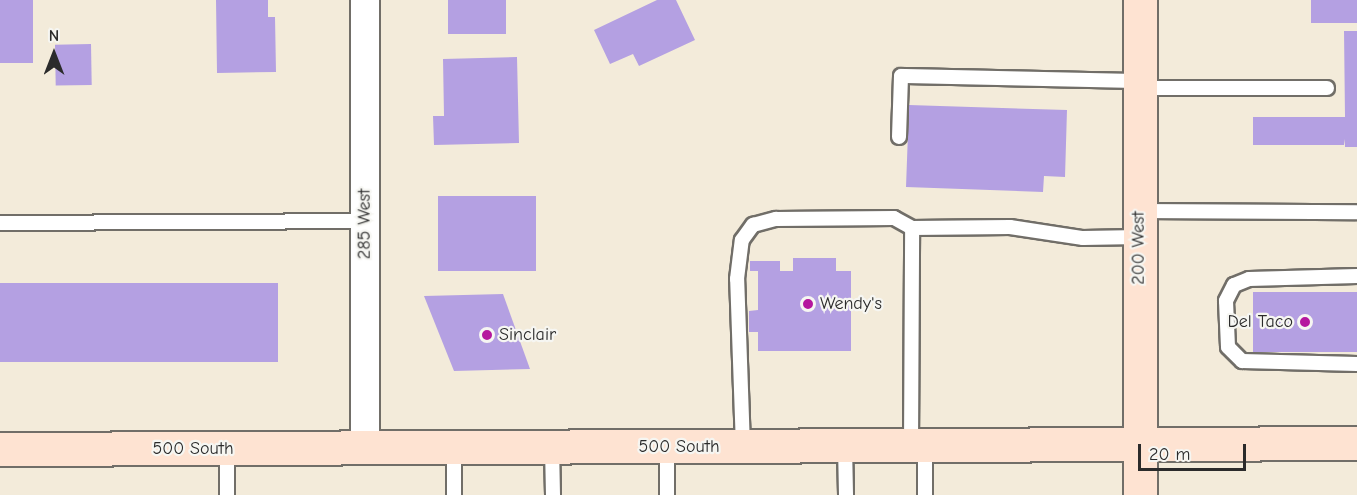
<!DOCTYPE html>
<style>
body{margin:0}
#map{position:relative;width:1357px;height:495px;overflow:hidden;background:#f3ebda;font-family:"Comic Neue",sans-serif}
div>[style]{position:absolute}
[style*='--x']{left:calc(var(--x)*1px);top:calc(var(--y)*1px);width:calc(var(--w)*1px);rotate:calc(var(--a)*1deg)}
.building>*{inset:0;background:#b4a0e2;transform-origin:0 0}
.roads{filter:drop-shadow(2px 0 #716e68) drop-shadow(-2px 0 #716e68) drop-shadow(0 2px #716e68) drop-shadow(0 -2px #716e68)}
.lane>*{height:14px;margin:-7px;padding:0 7px;transform-origin:7px;border-radius:7px;background:#fff}
.street>*{height:28px;margin:-14px;padding:0 14px;transform-origin:14px;border-radius:14px;background:#fff}
.secondary>*{height:33px;margin:-16.5px;padding:0 16.5px;transform-origin:16.5px;border-radius:16.5px;background:#fee3d2}
.dots>*{width:16px;height:16px;translate:-50% -50%;box-sizing:border-box;border:3px solid #f6f6f2;border-radius:50%}
span{translate:-50% -50%;white-space:nowrap;text-align:center;line-height:1.15;-webkit-text-stroke:4.5px #f6f6f2;paint-order:stroke}
.street-label{font-size:18px;color:#2b2b2b}
.poi-label{font-size:18px;color:#2b2b2b}
.left{translate:0 -50%;text-align:left}
.right{translate:-100% -50%;text-align:right}
.north{position:absolute;left:24px;top:24px;width:60px;height:60px;-webkit-text-stroke:4px #f6f6f2;paint-order:stroke;rotate:0deg;font-size:16px;font-weight:700;line-height:24px;text-align:center;color:#2b2b2b}
.north::after{content:'';display:block;margin:auto;width:21px;height:27px;background:#2b2b2b;clip-path:polygon(50% 0,100% 100%,50% 72%,0 100%)}
.scale{position:absolute;left:1138px;top:444px;width:108px;height:27px;box-sizing:border-box;border:3px solid #2b2b2b;border-top:0;padding-left:8px;font-size:18px;line-height:21px;white-space:nowrap;color:#2b2b2b;-webkit-text-stroke:4px #f6f6f2;paint-order:stroke}
</style>
<div id="map">
<div class="building">
<i style="left:0;top:0;width:33px;height:63px"></i>
<i style="clip-path:polygon(216px 0,268px 0,268px 17px,275px 17px,276px 72px,217px 73px)"></i>
<i style="left:448px;top:0;width:58px;height:34px"></i>
<i style="clip-path:polygon(657px 0,676px 0,695px 40px,639px 66px,633px 54px,610px 64px,594px 30px)"></i>
<i style="left:1311px;top:0;width:46px;height:23px"></i>
<i style="clip-path:polygon(1344px 31px,1357px 31px,1357px 147px,1345px 147px,1345px 139px,1344px 145px,1253px 145px,1253px 117px,1345px 117px)"></i>
<i style="left:91px;top:44px;width:41px;height:36px;rotate:89deg"></i>
<i style="clip-path:polygon(517px 57px,519px 143px,434px 145px,433px 116px,444px 116px,443px 59px)"></i>
<i style="clip-path:polygon(909px 105px,1067px 110px,1065px 177px,1044px 176px,1043px 192px,906px 187px)"></i>
<i style="left:438px;top:196px;width:98px;height:75px"></i>
<i style="clip-path:polygon(793px 258px,836px 258px,836px 271px,851px 271px,851px 351px,758px 351px,758px 332px,749px 332px,749px 311px,758px 310px,758px 271px,750px 271px,750px 261px,780px 261px,780px 271px,793px 271px)"></i>
<i style="left:278px;top:283px;width:79px;height:278px;rotate:90deg"></i>
<i style="left:1253px;top:292px;width:104px;height:60px"></i>
<i style="clip-path:polygon(503px 294px,530px 369px,454px 371px,424px 296px)"></i>
</div>
<div class="roads">
<div class="lane">
<i style="--x:1140;--y:88;--w:187;--a:0"></i>
<i style="--x:899;--y:137;--w:61;--a:-88.1"></i>
<i style="--x:901;--y:76;--w:239;--a:1.2"></i>
<i style="--x:1140;--y:211;--w:217;--a:0.3"></i>
<i style="--x:0;--y:223;--w:365;--a:-0.3"></i>
<i style="--x:1357;--y:276;--w:108;--a:178.4"></i>
<i style="--x:1249;--y:279;--w:16;--a:158"></i>
<i style="--x:1234;--y:285;--w:18;--a:117"></i>
<i style="--x:1226;--y:301;--w:46;--a:87.5"></i>
<i style="--x:1228;--y:347;--w:20;--a:45"></i>
<i style="--x:1242;--y:361;--w:115;--a:1.5"></i>
<i style="--x:845;--y:446;--w:49;--a:88.8"></i>
<i style="--x:911;--y:446;--w:218;--a:-89.7"></i>
<i style="--x:912;--y:228;--w:98;--a:-0.6"></i>
<i style="--x:1010;--y:227;--w:74;--a:8.6"></i>
<i style="--x:1083;--y:238;--w:56;--a:-1"></i>
<i style="--x:925;--y:446;--w:49;--a:90"></i>
<i style="--x:454;--y:447;--w:48;--a:90"></i>
<i style="--x:552;--y:447;--w:48;--a:88.8"></i>
<i style="--x:743;--y:447;--w:168;--a:-92"></i>
<i style="--x:737;--y:279;--w:39;--a:-83"></i>
<i style="--x:742;--y:240;--w:19;--a:-54"></i>
<i style="--x:753;--y:225;--w:24;--a:-15"></i>
<i style="--x:776;--y:219;--w:118;--a:-0.5"></i>
<i style="--x:894;--y:218;--w:21;--a:29"></i>
<i style="--x:227;--y:495;--w:46;--a:-90"></i>
<i style="--x:667;--y:495;--w:48;--a:-90"></i>
</div>
<div class="street">
<i style="--x:365;--y:0;--w:448;--a:90"></i>
</div>
<div class="secondary">
<i style="--x:0;--y:449;--w:1357;--a:-0.25"></i>
<i style="--x:1140;--y:495;--w:495;--a:-90"></i>
</div>
</div>
<div class="dots">
<i style="left:808px;top:304px;background:#b5179e"></i>
<i style="left:1305px;top:322px;background:#b5179e"></i>
<i style="left:487px;top:335px;background:#b5179e"></i>
</div>
<div class="street-label">
<span style="left:365px;top:224px;rotate:-90deg">285 West</span>
<span style="left:1139px;top:248px;rotate:-90deg">200 West</span>
<span style="left:679px;top:447px">500 South</span>
<span style="left:193px;top:449px">500 South</span>
</div>
<div class="poi-label">
<span class="left" style="left:820px;top:304px">Wendy's</span>
<span class="right" style="left:1293px;top:322px">Del Taco</span>
<span class="left" style="left:499px;top:335px">Sinclair</span>
</div>
<div class="north">N</div>
<div class="scale">20 m</div>
</div>
